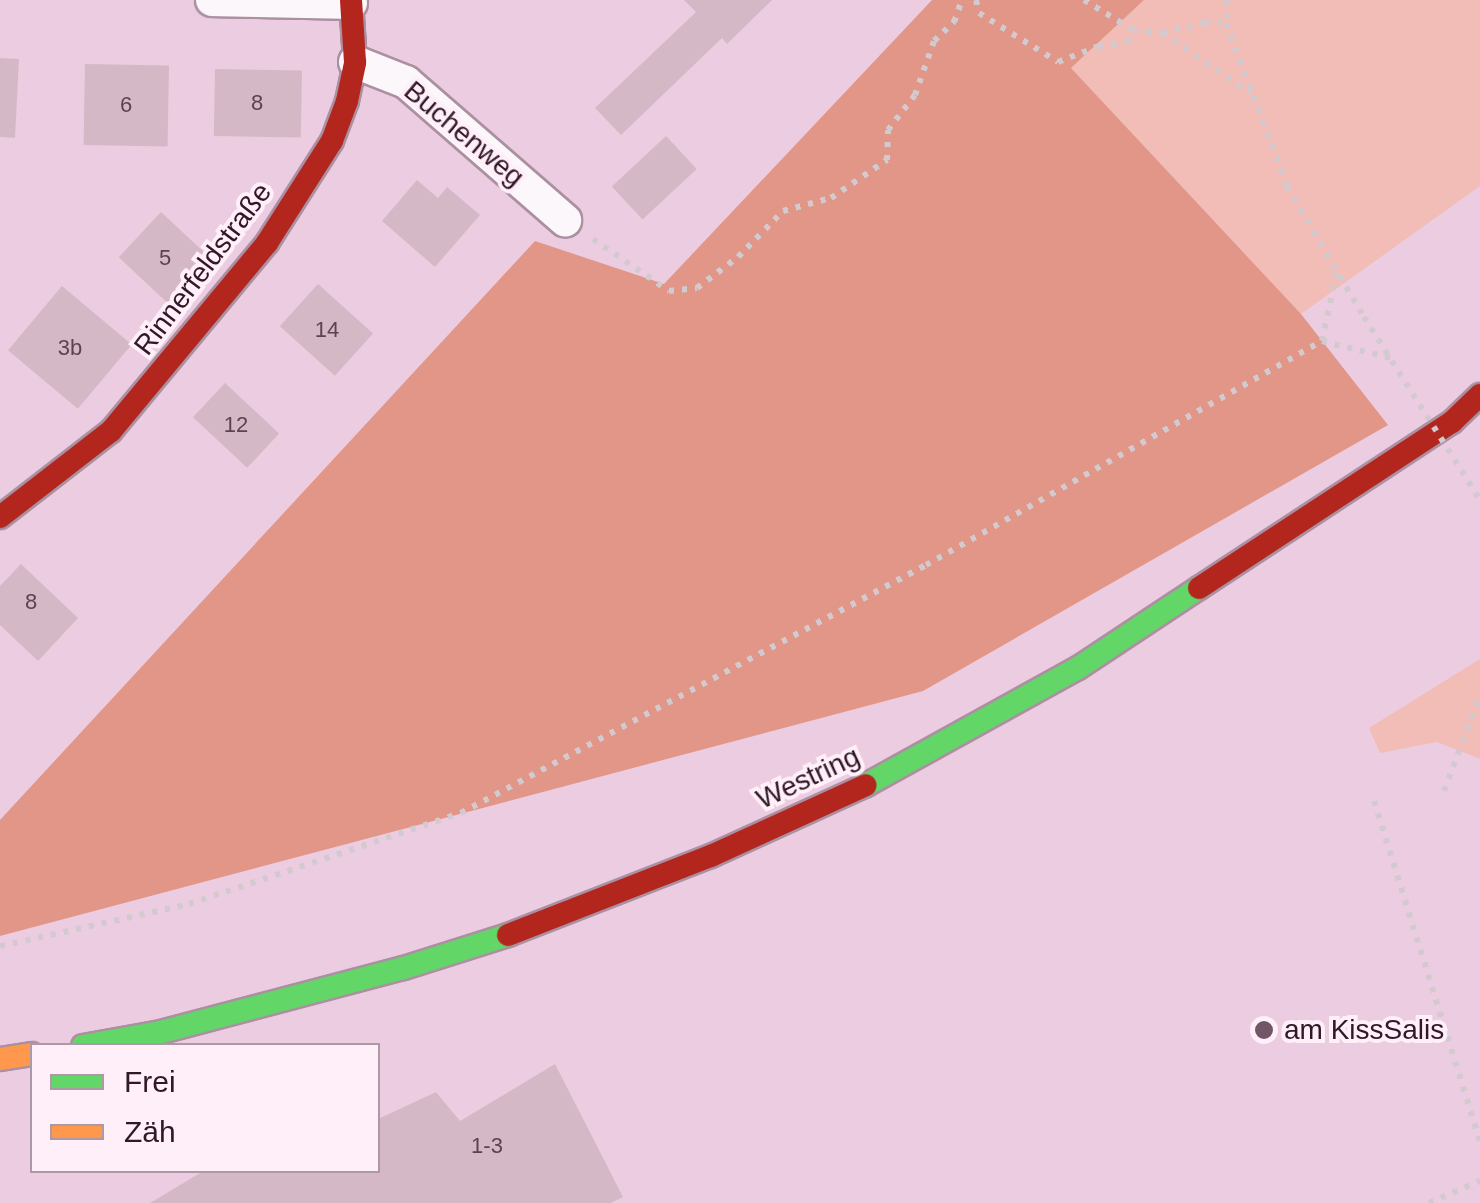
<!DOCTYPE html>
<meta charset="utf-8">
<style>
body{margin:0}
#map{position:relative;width:1480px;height:1203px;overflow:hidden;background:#eccce0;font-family:Arial,sans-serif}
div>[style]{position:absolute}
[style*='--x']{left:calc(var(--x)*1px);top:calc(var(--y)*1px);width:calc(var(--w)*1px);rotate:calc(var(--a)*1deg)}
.green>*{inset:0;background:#f2bdb7}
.forest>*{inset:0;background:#e29687}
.building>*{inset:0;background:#d5b8c5;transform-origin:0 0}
.path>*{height:6px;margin-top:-3px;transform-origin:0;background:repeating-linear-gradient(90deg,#d3cad0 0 5px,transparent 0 13px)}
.roads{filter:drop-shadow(2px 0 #ab90a1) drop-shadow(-2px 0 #ab90a1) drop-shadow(0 2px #ab90a1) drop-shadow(0 -2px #ab90a1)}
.street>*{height:32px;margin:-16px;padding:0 16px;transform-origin:16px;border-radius:16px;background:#fcf7fa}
.fast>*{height:22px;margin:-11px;padding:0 11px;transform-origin:11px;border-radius:11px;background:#63d668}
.slow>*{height:22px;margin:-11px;padding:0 11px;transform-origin:11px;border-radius:11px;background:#ff974d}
.jam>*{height:22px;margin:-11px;padding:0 11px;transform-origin:11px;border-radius:11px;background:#b3261e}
.path-bridge>*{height:6px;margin-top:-3px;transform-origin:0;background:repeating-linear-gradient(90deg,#d3cad0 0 5px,transparent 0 13px)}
.dots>*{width:28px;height:28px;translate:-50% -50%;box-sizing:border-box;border:5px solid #feeff8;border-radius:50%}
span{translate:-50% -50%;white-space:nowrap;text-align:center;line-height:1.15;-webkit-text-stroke:8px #feeff8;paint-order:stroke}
.number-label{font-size:22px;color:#5c4252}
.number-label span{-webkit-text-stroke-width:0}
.street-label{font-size:28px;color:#311728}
.poi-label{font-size:28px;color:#311728}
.left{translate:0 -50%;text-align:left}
.legend{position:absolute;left:30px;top:1043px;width:350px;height:130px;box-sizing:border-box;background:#feeff8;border:2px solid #ac99a5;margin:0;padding:12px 18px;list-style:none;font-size:30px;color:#311728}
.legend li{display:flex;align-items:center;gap:20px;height:50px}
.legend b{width:50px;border:2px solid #ac99a5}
</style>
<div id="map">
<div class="green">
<i style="clip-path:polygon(1144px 0,1480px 0,1480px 186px,1301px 314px,1071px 68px)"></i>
<i style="clip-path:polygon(1480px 659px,1480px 759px,1437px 742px,1380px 753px,1369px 728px)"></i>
</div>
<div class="forest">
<i style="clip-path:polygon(932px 0,1144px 0,1071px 68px,1301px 314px,1388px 425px,923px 691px,0 936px,0 820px,535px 241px,664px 284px)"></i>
</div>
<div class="building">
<i style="clip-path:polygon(684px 0,772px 0,727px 44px,722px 38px,621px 135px,595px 108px,696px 12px)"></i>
<i style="clip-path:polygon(0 58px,19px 59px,15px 138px,0 137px)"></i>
<i style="left:85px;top:64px;width:84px;height:81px;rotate:1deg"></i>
<i style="left:215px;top:69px;width:87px;height:67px;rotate:1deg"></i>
<i style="left:666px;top:136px;width:45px;height:74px;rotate:47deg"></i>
<i style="clip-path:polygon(417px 180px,438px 198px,447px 187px,480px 215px,435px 267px,382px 221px)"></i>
<i style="left:161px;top:212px;width:69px;height:62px;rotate:43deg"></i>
<i style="left:318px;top:284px;width:74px;height:57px;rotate:42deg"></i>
<i style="left:62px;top:286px;width:91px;height:84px;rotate:40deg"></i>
<i style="left:225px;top:383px;width:74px;height:47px;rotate:43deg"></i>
<i style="clip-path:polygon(21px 564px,78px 618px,38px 661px,0 625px,0 586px)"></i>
<i style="clip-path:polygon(555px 1064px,623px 1197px,611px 1203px,150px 1203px,205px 1170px,378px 1170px,378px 1119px,436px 1092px,460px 1121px)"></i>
</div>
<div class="path">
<i style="--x:976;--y:0;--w:13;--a:77"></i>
<i style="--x:979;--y:13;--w:93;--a:31.8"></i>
<i style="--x:1058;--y:62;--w:44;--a:-21.3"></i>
<i style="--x:1099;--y:46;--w:29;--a:-8"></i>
<i style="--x:1128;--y:42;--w:13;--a:-67"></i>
<i style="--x:1133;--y:30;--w:29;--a:6"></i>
<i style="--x:1162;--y:33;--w:43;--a:-13.4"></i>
<i style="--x:1204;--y:23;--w:22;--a:0"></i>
<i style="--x:1084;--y:0;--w:57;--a:31.5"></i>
<i style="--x:1226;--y:0;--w:23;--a:90"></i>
<i style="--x:1226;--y:23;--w:174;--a:69.5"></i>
<i style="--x:1287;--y:186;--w:152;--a:59.6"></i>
<i style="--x:1162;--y:33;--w:107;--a:34.3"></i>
<i style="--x:593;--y:239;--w:92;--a:34.4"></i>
<i style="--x:669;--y:291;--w:28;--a:-6"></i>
<i style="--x:697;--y:288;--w:51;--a:-37.1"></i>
<i style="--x:738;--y:257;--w:64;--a:-45.6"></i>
<i style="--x:783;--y:211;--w:50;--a:-15.2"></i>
<i style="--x:831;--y:198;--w:68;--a:-34.2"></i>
<i style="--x:887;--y:160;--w:30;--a:-88"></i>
<i style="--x:888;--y:130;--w:44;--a:-52.4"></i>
<i style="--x:915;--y:95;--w:57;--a:-70.6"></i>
<i style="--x:934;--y:41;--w:28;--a:-44"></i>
<i style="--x:954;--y:22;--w:23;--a:-70"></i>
<i style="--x:1322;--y:341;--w:72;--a:-77.9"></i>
<i style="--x:1444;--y:791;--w:103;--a:-69.4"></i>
<i style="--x:1374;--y:801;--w:357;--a:72.7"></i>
<i style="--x:0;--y:946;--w:194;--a:-12.5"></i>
<i style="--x:189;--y:904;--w:287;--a:-18.5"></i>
<i style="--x:461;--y:813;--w:527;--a:-28.07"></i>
<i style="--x:926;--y:565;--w:455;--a:-29.5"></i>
<i style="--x:1322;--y:341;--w:71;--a:13.8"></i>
<i style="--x:1429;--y:1203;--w:56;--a:-23.3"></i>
</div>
<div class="roads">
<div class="street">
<i style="--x:212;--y:0;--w:139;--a:1.2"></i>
<i style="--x:355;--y:62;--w:55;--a:21.4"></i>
<i style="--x:406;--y:82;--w:211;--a:41"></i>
</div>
<div class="fast">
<i style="--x:866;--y:785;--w:242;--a:-28.9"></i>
<i style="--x:1078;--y:668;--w:145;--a:-33.5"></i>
<i style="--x:83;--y:1046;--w:79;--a:-10.2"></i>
<i style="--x:161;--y:1032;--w:251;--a:-14.8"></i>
<i style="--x:404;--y:968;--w:109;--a:-17.6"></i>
</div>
<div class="slow">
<i style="--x:0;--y:1059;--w:32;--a:-9"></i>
</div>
<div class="jam">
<i style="--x:0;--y:517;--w:140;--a:-37.8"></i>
<i style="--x:111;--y:431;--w:244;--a:-50.3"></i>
<i style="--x:267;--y:243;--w:121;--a:-57.5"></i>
<i style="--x:332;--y:141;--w:43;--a:-69.4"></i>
<i style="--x:347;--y:101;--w:40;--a:-78"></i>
<i style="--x:355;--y:62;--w:62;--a:-93.7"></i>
<i style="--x:1199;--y:588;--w:303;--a:-33.3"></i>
<i style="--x:1452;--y:422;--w:39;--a:-44"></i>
<i style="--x:508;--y:935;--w:218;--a:-21.3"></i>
<i style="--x:711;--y:856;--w:170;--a:-24.6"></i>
</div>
</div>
<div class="path-bridge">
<i style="--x:1364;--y:317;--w:217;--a:57.6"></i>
</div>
<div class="dots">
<i style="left:1264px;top:1030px;background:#725668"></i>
</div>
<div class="number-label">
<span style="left:257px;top:103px">8</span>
<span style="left:126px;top:105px">6</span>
<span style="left:165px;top:258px">5</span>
<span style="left:327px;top:330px">14</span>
<span style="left:70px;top:348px">3b</span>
<span style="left:236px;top:425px">12</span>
<span style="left:31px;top:602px">8</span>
<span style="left:487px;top:1146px">1-3</span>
</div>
<div class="street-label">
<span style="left:464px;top:134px;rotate:40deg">Buchenweg</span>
<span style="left:203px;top:269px;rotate:-53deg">Rinnerfeldstraße</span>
<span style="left:808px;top:778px;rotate:-25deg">Westring</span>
</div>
<div class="poi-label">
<span class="left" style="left:1284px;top:1030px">am KissSalis</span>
</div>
<ul class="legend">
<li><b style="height:12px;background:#63d668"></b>Frei</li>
<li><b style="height:12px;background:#ff974d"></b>Zäh</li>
</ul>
</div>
